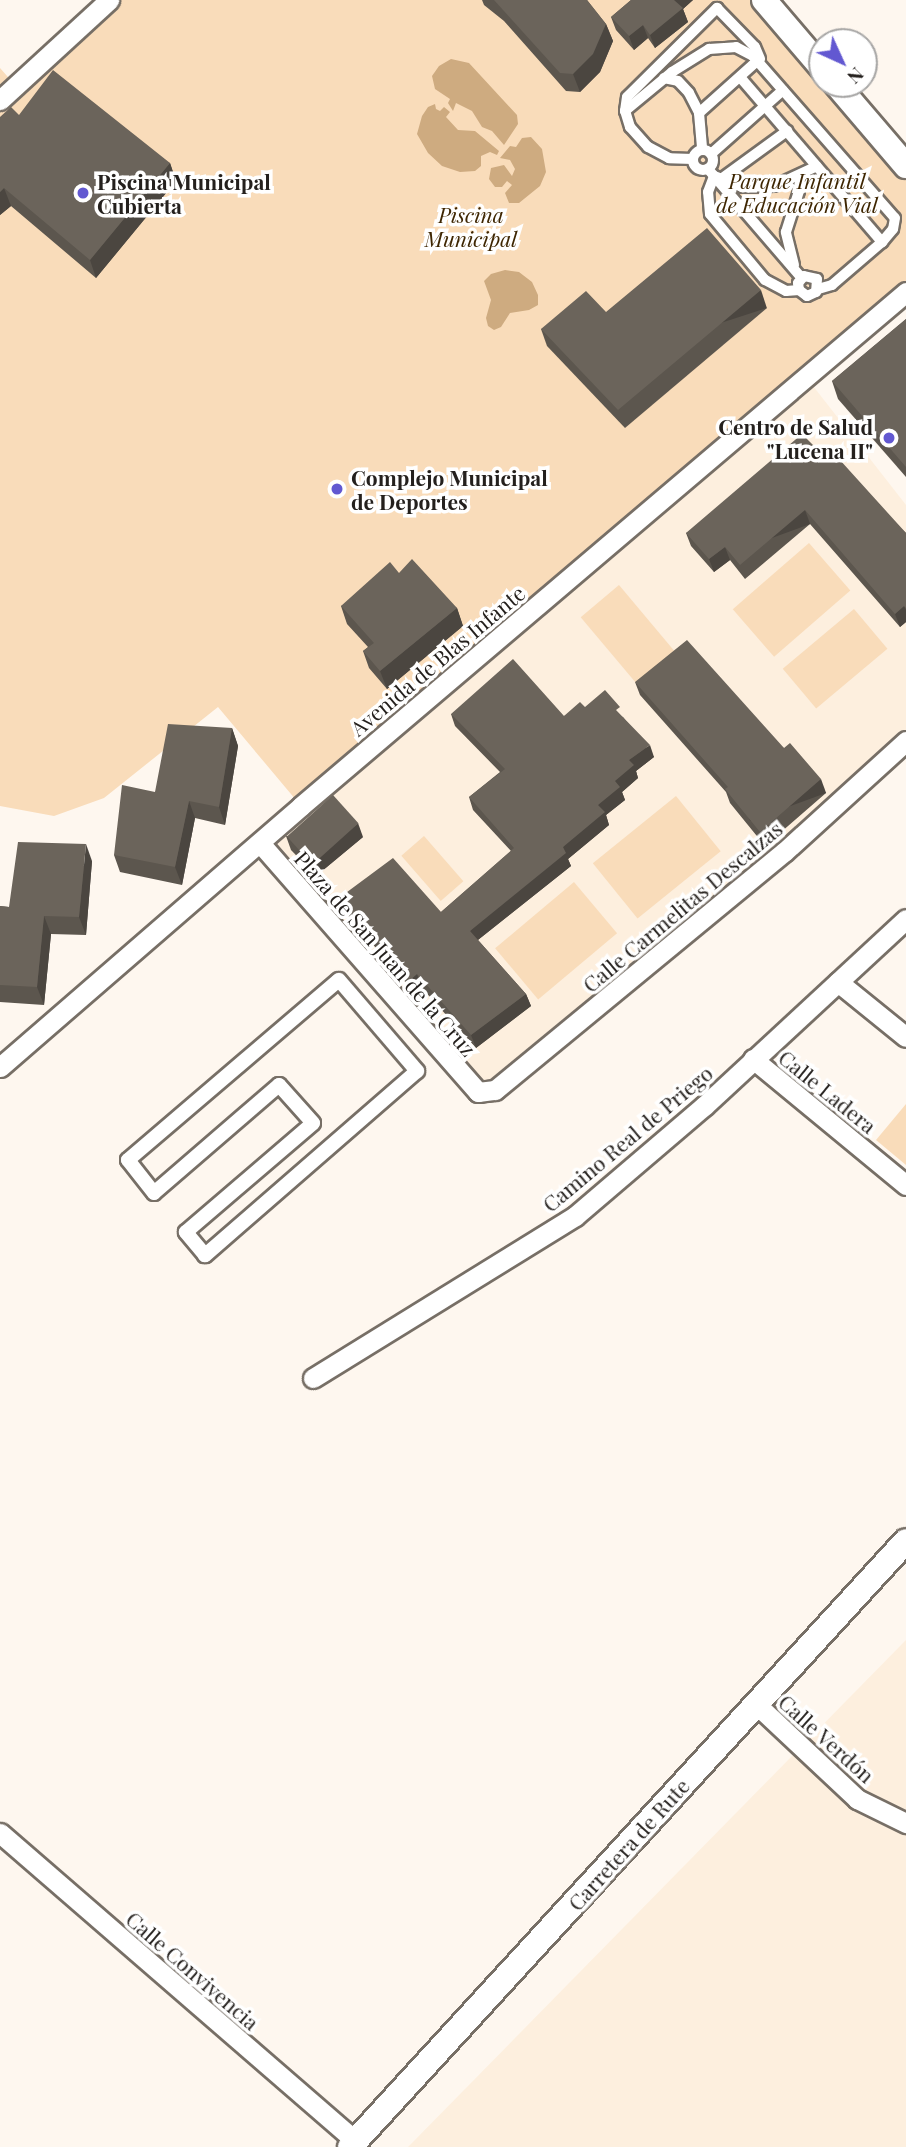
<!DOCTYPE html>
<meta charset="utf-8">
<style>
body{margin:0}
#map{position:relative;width:906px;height:2147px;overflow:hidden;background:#fef7ef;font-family:"Playfair Display",serif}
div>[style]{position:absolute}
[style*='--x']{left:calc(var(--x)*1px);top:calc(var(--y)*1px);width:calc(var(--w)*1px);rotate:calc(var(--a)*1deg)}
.built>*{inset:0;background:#fdefde}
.green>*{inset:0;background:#f9dcba;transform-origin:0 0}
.water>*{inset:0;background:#ceab80}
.roads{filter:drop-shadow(2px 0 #776f66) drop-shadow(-2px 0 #776f66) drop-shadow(0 2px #776f66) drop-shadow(0 -2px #776f66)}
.service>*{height:10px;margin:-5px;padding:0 5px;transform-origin:5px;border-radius:5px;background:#fff}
.service>.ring{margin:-5px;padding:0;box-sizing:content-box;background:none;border:10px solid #fff;border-radius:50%}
.pedestrian>*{height:14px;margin:-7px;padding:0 7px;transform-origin:7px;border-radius:7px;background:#fff}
.minor>*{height:19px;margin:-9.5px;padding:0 9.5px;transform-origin:9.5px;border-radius:9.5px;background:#fff}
.tertiary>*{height:24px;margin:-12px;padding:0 12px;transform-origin:12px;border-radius:12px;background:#fff}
.wall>*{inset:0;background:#5c564e}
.shaded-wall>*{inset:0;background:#4b4640;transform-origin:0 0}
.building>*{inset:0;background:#6b645b;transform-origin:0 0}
.dots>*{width:19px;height:19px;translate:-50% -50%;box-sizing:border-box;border:4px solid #fff;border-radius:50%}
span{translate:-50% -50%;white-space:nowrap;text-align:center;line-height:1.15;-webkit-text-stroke:7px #fff;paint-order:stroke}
.park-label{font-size:21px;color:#3e2602;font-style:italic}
.poi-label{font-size:21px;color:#24201d;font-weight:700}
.left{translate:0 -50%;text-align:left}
.right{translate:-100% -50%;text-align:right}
.street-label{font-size:21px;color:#24201d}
.north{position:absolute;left:808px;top:28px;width:70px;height:70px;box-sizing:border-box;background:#fff;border:2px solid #a7a6a5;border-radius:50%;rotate:135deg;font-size:19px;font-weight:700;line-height:28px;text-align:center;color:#24201d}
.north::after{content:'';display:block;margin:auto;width:24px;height:32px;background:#6258d1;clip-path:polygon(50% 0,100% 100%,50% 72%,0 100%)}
</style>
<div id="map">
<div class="built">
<i style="clip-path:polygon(806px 377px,906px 505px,906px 741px,478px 1092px,260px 844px)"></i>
<i style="clip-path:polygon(906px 1640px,906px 2147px,408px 2147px)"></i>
</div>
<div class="green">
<i style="clip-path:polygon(109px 0,759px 0,822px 71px,822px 84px,834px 84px,906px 166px,906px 292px,301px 806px,218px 707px,104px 798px,54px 816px,0 806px,0 68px,15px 85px)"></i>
<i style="left:809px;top:543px;width:63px;height:101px;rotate:49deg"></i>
<i style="left:619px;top:585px;width:92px;height:50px;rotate:50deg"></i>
<i style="left:854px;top:609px;width:52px;height:93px;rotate:50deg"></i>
<i style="left:676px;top:796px;width:71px;height:107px;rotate:51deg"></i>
<i style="left:424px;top:836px;width:60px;height:30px;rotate:49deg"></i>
<i style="left:574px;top:882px;width:67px;height:103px;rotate:50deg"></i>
<i style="clip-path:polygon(906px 1104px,906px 1165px,876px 1140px)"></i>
</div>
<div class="water">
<i style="clip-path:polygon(451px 59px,469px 63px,517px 115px,518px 124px,504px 145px,492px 131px,482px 127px,472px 111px,456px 103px,453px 111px,448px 103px,450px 99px,435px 89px,432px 76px,439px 66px)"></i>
<i style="clip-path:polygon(435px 104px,436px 109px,440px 111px,444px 107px,450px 112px,446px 117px,458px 130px,475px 131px,499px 151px,497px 155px,490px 152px,481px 156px,481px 166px,475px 171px,460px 172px,442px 166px,428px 153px,417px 134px,422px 116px,428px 107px)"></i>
<i style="clip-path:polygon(531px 137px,542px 149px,546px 172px,540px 186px,519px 203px,509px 203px,505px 193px,512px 185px,507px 181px,502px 187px,495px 187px,489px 179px,491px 168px,504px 165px,512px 176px,515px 169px,510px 160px,500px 158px,510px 146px,516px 147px,522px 138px)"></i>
<i style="clip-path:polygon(505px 270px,519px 272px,532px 282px,538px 295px,538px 305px,529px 310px,510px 313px,501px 327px,494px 330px,488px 326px,486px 318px,491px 300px,484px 281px,491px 274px)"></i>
</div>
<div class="roads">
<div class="service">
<i style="--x:740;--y:77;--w:218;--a:49.3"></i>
<i style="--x:664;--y:78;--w:14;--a:12"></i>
<i style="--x:678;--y:81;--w:16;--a:47"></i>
<i style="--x:689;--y:93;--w:22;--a:63"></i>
<i style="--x:699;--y:113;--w:37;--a:85"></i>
<i style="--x:625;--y:111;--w:14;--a:-82"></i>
<i style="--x:627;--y:97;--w:127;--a:-44.7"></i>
<i style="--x:717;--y:8;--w:54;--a:45.7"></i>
<i style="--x:755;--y:47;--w:13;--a:67"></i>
<i style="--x:699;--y:113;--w:78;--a:-41.9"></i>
<i class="ring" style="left:693px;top:150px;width:10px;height:10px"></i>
<i style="--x:711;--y:154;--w:96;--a:-41.6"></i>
<i style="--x:693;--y:159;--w:24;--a:-178"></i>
<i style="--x:669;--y:158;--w:24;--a:-152"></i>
<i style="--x:648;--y:147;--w:27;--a:-132"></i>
<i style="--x:630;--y:127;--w:17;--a:-107"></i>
<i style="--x:625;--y:111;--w:61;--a:-39.7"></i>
<i style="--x:672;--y:72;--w:44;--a:-31.9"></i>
<i style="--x:709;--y:49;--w:27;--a:-4"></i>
<i style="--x:736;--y:47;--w:19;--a:28"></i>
<i style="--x:753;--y:56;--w:215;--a:48.8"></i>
<i style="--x:895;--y:218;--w:11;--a:100"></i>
<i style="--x:893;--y:229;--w:17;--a:130"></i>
<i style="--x:882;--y:242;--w:66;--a:139.3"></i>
<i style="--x:832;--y:285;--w:15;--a:164"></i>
<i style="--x:708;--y:169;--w:143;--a:49.3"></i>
<i style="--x:721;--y:179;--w:82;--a:-36"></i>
<i style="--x:794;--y:265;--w:34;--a:-104"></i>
<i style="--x:786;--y:232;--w:43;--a:-72.4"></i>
<i style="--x:799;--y:191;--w:15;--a:-86"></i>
<i style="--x:799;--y:290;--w:7;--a:-98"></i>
<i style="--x:798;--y:283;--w:9;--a:-49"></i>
<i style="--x:804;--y:276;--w:13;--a:13"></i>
<i style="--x:817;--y:279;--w:13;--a:94"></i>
<i style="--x:816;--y:292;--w:10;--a:156"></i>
<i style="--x:807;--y:296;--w:10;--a:-143"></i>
<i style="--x:799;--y:290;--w:13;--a:176"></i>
<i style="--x:786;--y:291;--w:24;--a:-152"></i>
<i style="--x:765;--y:280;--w:86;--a:-129.8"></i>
<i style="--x:710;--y:214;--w:22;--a:-95"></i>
<i style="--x:708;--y:192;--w:17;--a:-69"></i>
<i style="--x:714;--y:176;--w:30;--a:21"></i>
<i style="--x:742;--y:187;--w:32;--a:-2"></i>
<i style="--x:774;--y:186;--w:47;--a:-24.9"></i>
</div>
<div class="pedestrian">
<i style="--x:339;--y:980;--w:120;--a:49.4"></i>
<i style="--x:417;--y:1071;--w:281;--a:139"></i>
<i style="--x:205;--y:1255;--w:30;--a:-130"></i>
<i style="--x:186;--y:1232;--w:167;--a:-40.6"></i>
<i style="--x:313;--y:1123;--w:51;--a:-131.8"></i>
<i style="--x:279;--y:1085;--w:165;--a:139.2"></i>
<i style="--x:154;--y:1193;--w:42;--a:-128.2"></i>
<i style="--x:128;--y:1160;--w:277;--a:-40.5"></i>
</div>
<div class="minor">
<i style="--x:0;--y:100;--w:148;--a:-42.5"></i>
<i style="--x:260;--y:843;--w:331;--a:48.8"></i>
<i style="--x:478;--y:1092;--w:17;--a:-7"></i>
<i style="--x:495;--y:1090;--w:374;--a:-39.5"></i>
<i style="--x:784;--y:852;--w:165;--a:-42.3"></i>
<i style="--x:838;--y:982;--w:87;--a:39"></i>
<i style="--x:753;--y:1059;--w:198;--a:39.5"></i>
<i style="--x:0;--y:1067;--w:398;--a:-40.9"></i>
<i style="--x:301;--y:806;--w:794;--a:-40.35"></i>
<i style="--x:313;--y:1378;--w:308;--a:-31.7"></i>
<i style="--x:575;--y:1216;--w:170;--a:-40.5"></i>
<i style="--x:704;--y:1106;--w:275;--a:-42.8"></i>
<i style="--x:756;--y:1704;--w:139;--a:43.2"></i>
<i style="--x:857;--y:1799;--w:55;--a:26.1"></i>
<i style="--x:0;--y:1833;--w:470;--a:40.9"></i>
</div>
<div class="tertiary">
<i style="--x:764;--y:0;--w:89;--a:49.5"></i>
<i style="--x:836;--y:84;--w:108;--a:49.5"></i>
<i style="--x:350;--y:2147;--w:822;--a:-47.46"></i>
</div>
</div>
<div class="wall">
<i style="clip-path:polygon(482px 0,587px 0,606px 24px,613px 41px,600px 72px,580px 92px,566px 91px,504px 21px,484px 5px)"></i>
<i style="clip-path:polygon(631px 0,693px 0,683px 9px,688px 22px,655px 48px,648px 38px,634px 50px,616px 30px,611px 17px)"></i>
<i style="clip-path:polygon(19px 115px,170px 163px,176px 181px,96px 278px,11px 206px,0 215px,0 117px)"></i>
<i style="clip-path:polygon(767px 308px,625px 428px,547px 346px,541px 329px,606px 312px)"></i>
<i style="clip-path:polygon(906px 319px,906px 477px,838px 399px,832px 381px)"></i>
<i style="clip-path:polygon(822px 454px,906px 533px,906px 622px,900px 627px,810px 524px,745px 579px,730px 560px,714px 572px,691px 546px,686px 533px)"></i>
<i style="clip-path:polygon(399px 573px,457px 608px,463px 626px,387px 689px,369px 668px,363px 651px,368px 647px,347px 624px,341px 606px)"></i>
<i style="clip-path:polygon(635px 682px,784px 748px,826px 793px,765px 846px,730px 803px,726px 792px,640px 695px)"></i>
<i style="clip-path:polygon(585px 707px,623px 717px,654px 757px,636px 771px,638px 778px,622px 792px,625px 800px,606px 815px,609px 825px,568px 859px,571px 866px,478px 940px,526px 994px,531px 1006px,476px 1048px,421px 987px,414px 992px,344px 911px,339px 898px,441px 912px,511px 851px,473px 810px,469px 797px,500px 772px,455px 726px,451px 714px,564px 716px)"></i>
<i style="clip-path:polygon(232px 728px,238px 746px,225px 825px,195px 818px,182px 885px,120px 872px,114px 855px,155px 792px)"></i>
<i style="clip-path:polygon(286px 836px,363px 837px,316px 876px,291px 850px)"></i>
<i style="clip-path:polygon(92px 861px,86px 935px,51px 934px,44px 1005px,0 1002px,0 906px,9px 907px)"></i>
</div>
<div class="shaded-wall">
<i style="clip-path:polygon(674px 0,693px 0,683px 9px,688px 22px,655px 48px,650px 35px)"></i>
<i style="clip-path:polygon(606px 24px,613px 41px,600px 72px,580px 92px,573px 74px)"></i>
<i style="clip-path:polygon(643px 25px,648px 38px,634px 50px,629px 36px)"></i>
<i style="clip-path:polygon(170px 163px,176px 181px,96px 278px,90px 260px)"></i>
<i style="clip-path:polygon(4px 188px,11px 206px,0 215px,0 192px)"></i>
<i style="left:761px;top:290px;width:19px;height:187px;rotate:72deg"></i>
<i style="left:805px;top:510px;width:15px;height:85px;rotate:70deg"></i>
<i style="clip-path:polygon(725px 547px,730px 560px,714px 572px,709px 559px)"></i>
<i style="clip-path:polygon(904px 606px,906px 610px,906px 622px,900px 627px,895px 614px)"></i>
<i style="clip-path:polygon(457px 608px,463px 626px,387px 689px,380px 671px)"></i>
<i style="clip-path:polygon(232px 728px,238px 746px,225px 825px,219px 807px)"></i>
<i style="clip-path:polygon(650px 745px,654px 757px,636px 771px,638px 778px,622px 792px,625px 800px,606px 815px,609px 825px,568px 859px,571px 866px,474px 943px,470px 931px,563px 847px,598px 805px,629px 760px)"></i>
<i style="left:821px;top:779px;width:15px;height:81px;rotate:70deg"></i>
<i style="clip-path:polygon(189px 801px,195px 818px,182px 885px,175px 867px)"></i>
<i style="clip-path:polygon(358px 823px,363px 837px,316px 876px,311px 862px)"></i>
<i style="clip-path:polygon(86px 844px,92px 861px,86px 935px,79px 917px)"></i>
<i style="clip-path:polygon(44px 916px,51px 934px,44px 1005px,37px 987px)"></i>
<i style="clip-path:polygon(417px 974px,421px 987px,414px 992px,410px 980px)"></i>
<i style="clip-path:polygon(526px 994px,531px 1006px,476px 1048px,471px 1035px)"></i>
</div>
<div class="building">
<i style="clip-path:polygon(494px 0,587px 0,606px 24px,593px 54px,573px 74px,560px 73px)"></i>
<i style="clip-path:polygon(631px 0,674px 0,683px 8px,650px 35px,643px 25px,629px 36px,611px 17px)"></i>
<i style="clip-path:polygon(53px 70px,170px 163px,90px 260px,4px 188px,0 192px,0 117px,11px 107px,19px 115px)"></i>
<i style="clip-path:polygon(707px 228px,761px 290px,618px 410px,541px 329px,586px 291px,606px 312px)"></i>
<i style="clip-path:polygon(906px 319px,906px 467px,832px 381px)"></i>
<i style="clip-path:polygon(802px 434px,822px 454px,830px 449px,906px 533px,906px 608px,904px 606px,895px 614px,805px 510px,740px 565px,725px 547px,709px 559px,686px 533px)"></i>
<i style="clip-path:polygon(412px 559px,457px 608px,380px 671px,363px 651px,374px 643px,341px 606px,390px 562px,399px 573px)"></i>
<i style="clip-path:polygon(687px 640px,784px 748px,790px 743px,821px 779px,760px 832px,725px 789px,728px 787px,635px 682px)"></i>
<i style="clip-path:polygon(513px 659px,564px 716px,580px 702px,585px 707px,605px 690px,620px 707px,616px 710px,650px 745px,629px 760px,634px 765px,615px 781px,620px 787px,598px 805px,605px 812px,563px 847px,566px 853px,470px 931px,526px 994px,471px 1035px,417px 974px,410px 980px,339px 898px,393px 858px,441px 912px,514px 848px,469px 797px,505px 769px,451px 714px)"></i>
<i style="clip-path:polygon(168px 724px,232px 728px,219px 807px,189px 801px,175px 867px,114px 855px,122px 785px,155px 792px)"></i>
<i style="left:333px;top:795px;width:38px;height:62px;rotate:48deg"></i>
<i style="clip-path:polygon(18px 842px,86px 844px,79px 917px,44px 916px,37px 987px,0 985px,0 906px,9px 907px)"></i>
</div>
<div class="dots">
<i style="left:83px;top:193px;background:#6258d1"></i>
<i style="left:889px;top:438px;background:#6258d1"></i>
<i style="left:337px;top:489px;background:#6258d1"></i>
</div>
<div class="park-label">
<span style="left:797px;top:192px">Parque Infantil<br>de Educación Vial</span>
<span style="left:471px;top:226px">Piscina<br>Municipal</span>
</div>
<div class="poi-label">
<span class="left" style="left:97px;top:193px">Piscina Municipal<br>Cubierta</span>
<span class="right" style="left:873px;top:438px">Centro de Salud<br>"Lucena II"</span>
<span class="left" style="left:351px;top:489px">Complejo Municipal<br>de Deportes</span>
</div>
<div class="street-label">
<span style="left:437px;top:660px;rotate:-40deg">Avenida de Blas Infante</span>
<span style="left:682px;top:906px;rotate:-40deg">Calle Carmelitas Descalzas</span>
<span style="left:386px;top:953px;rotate:49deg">Plaza de San Juan de la Cruz</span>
<span style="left:828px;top:1091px;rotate:39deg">Calle Ladera</span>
<span style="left:627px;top:1138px;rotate:-40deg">Camino Real de Priego</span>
<span style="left:827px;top:1738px;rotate:42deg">Calle Verdón</span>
<span style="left:628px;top:1844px;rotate:-48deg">Carretera de Rute</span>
<span style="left:193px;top:1970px;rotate:41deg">Calle Convivencia</span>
</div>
<div class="north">N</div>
</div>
